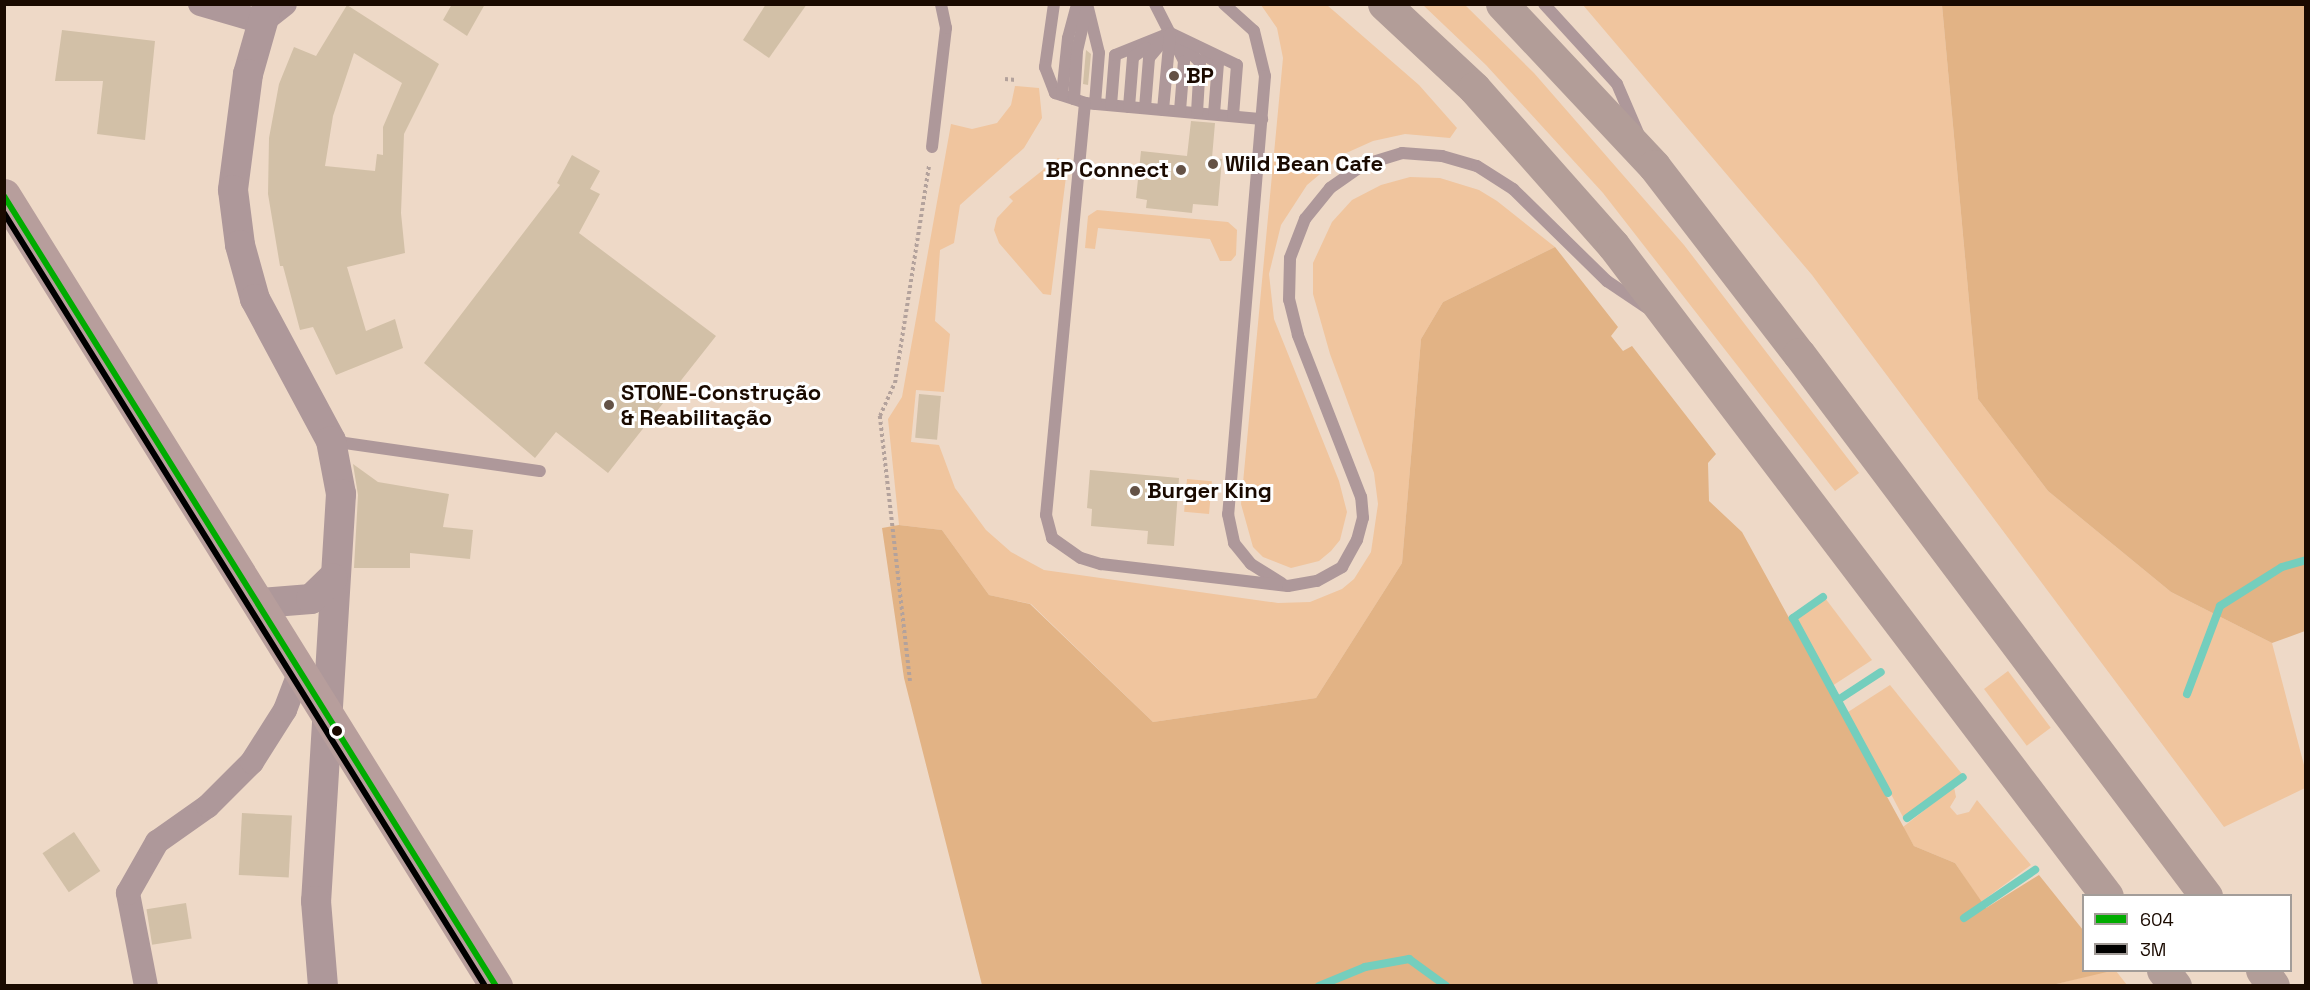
<!DOCTYPE html>
<meta charset="utf-8">
<style>
body{margin:0}
#map{position:relative;width:2310px;height:990px;overflow:hidden;background:#eed9c7;font-family:"Space Grotesk",sans-serif}
div>[style]{position:absolute}
[style*='--x']{left:calc(var(--x)*1px);top:calc(var(--y)*1px);width:calc(var(--w)*1px);rotate:calc(var(--a)*1deg)}
.green>*{inset:0;background:#f0c59e;transform-origin:0 0}
.forest>*{inset:0;background:#e2b385}
.stream>*{height:8px;margin:-4px;padding:0 4px;transform-origin:4px;border-radius:4px;background:#74cebd}
.building>*{inset:0;background:#d2c0a7;transform-origin:0 0}
.path>*{height:4px;margin-top:-2px;transform-origin:0;background:repeating-linear-gradient(90deg,#b3a29c 0 3px,transparent 0 6px)}
.service>*{height:12px;margin:-6px;padding:0 6px;transform-origin:6px;border-radius:6px;background:#ae989a}
.minor>*{height:24px;margin:-12px;padding:0 12px;transform-origin:12px;border-radius:12px;background:#ae989a}
.tertiary>*{height:30px;margin:-15px;padding:0 15px;transform-origin:15px;border-radius:15px;background:#ae989a}
.secondary>*{height:33px;margin:-16.5px;padding:0 16.5px;transform-origin:16.5px;border-radius:16.5px;background:#b79e9c}
.motorway>*{height:33px;margin:-16.5px;padding:0 16.5px;transform-origin:16.5px;border-radius:16.5px;background:#b29d98}
.bus-1>*{height:6px;margin:-3px;padding:0 3px;transform-origin:3px;border-radius:3px;background:#00ac00}
.bus-2>*{height:6px;margin:-3px;padding:0 3px;transform-origin:3px;border-radius:3px;background:#000}
.dots>*{width:16px;height:16px;translate:-50% -50%;box-sizing:border-box;border:3px solid #fff;border-radius:50%}
span{translate:-50% -50%;white-space:nowrap;text-align:center;line-height:1.15;-webkit-text-stroke:6px #fff;paint-order:stroke}
.poi-label{font-size:22px;color:#1a0a00;font-weight:700}
.left{translate:0 -50%;text-align:left}
.right{translate:-100% -50%;text-align:right}
.frame{position:absolute;inset:0;border:6px solid #1a0a00;pointer-events:none}
.legend{position:absolute;left:2082px;top:894px;width:210px;height:78px;box-sizing:border-box;background:#fff;border:2px solid #a39d99;margin:0;padding:8px 10px;list-style:none;font-size:18px;color:#1a0a00}
.legend li{display:flex;align-items:center;gap:12px;height:30px}
.legend b{width:30px;border:2px solid #a39d99}
</style>
<div id="map">
<div class="green">
<i style="clip-path:polygon(1261px 5px,1327px 5px,1419px 85px,1457px 128px,1450px 138px,1405px 134px,1373px 141px,1344px 154px,1307px 185px,1281px 225px,1269px 274px,1274px 319px,1339px 481px,1347px 512px,1340px 540px,1331px 551px,1319px 561px,1291px 568px,1263px 557px,1253px 547px,1241px 504px,1283px 58px,1277px 28px)"></i>
<i style="clip-path:polygon(1423px 5px,1465px 5px,1534px 73px,1684px 245px,1859px 473px,1835px 491px,1603px 193px,1486px 65px)"></i>
<i style="clip-path:polygon(1583px 5px,1942px 5px,1978px 399px,2048px 491px,2171px 592px,2272px 643px,2305px 769px,2305px 788px,2224px 827px,1812px 275px)"></i>
<i style="clip-path:polygon(1015px 86px,1039px 88px,1042px 118px,1024px 148px,960px 205px,954px 243px,940px 250px,935px 321px,950px 334px,944px 392px,916px 390px,911px 442px,939px 445px,955px 488px,986px 530px,1011px 552px,1044px 570px,1278px 603px,1310px 602px,1342px 589px,1354px 579px,1371px 552px,1378px 504px,1374px 473px,1330px 354px,1313px 294px,1313px 263px,1332px 222px,1352px 200px,1381px 185px,1410px 177px,1440px 178px,1479px 190px,1497px 201px,1555px 247px,1443px 302px,1421px 339px,1402px 563px,1316px 698px,1153px 722px,1031px 604px,989px 595px,942px 530px,899px 525px,888px 419px,902px 397px,951px 124px,972px 129px,997px 123px,1011px 105px)"></i>
<i style="clip-path:polygon(1058px 158px,1066px 162px,1067px 169px,1051px 295px,1043px 294px,999px 243px,994px 230px,997px 218px,1013px 201px,1009px 197px)"></i>
<i style="clip-path:polygon(1097px 210px,1228px 222px,1237px 230px,1236px 255px,1231px 261px,1220px 261px,1210px 239px,1098px 228px,1095px 249px,1085px 248px,1088px 216px)"></i>
<i style="left:1187px;top:479px;width:25px;height:33px;rotate:5deg"></i>
<i style="clip-path:polygon(1825px 598px,1872px 660px,1832px 686px,1796px 618px)"></i>
<i style="left:2008px;top:671px;width:71px;height:30px;rotate:53deg"></i>
<i style="clip-path:polygon(1890px 685px,1962px 774px,1903px 817px,1848px 712px)"></i>
<i style="clip-path:polygon(1954px 787px,1956px 797px,1950px 807px,1957px 815px,1969px 812px,1977px 800px,2031px 865px,1981px 902px,1955px 863px,1914px 846px,1903px 827px)"></i>
<i style="clip-path:polygon(2111px 970px,2116px 971px,2127px 985px,2048px 986px)"></i>
</div>
<div class="forest">
<i style="clip-path:polygon(1942px 5px,2305px 5px,2305px 631px,2272px 643px,2171px 592px,2048px 491px,1978px 399px)"></i>
<i style="clip-path:polygon(1555px 247px,1618px 327px,1611px 336px,1623px 351px,1632px 346px,1716px 454px,1708px 463px,1709px 501px,1742px 532px,1914px 846px,1955px 863px,1986px 908px,2039px 875px,2083px 930px,2084px 970px,2111px 971px,2048px 986px,982px 985px,904px 678px,882px 528px,899px 525px,942px 530px,989px 595px,1030px 604px,1153px 722px,1316px 698px,1402px 563px,1421px 339px,1443px 302px)"></i>
</div>
<div class="stream">
<i style="--x:1823;--y:597;--w:37;--a:145"></i>
<i style="--x:1793;--y:618;--w:199;--a:61.5"></i>
<i style="--x:2187;--y:694;--w:94;--a:-69.4"></i>
<i style="--x:2220;--y:606;--w:73;--a:-32.2"></i>
<i style="--x:2282;--y:567;--w:25;--a:-16"></i>
<i style="--x:1838;--y:700;--w:51;--a:-33.1"></i>
<i style="--x:1907;--y:818;--w:69;--a:-36.2"></i>
<i style="--x:1964;--y:918;--w:86;--a:-34.1"></i>
<i style="--x:1319;--y:986;--w:50;--a:-22.4"></i>
<i style="--x:1365;--y:967;--w:45;--a:-10.3"></i>
<i style="--x:1409;--y:959;--w:46;--a:36.1"></i>
</div>
<div class="building">
<i style="clip-path:polygon(452px 4px,485px 4px,467px 36px,443px 20px)"></i>
<i style="clip-path:polygon(766px 4px,807px 4px,769px 58px,743px 40px)"></i>
<i style="clip-path:polygon(evenodd,347px 5px,439px 64px,404px 134px,401px 213px,405px 253px,347px 267px,366px 331px,395px 319px,403px 348px,336px 375px,313px 327px,300px 330px,283px 266px,280px 266px,268px 194px,269px 138px,279px 84px,294px 47px,316px 56px,347px 5px,354px 53px,402px 83px,383px 127px,383px 155px,377px 154px,375px 171px,325px 166px,333px 116px,354px 53px)"></i>
<i style="clip-path:polygon(62px 30px,155px 41px,145px 140px,97px 134px,103px 81px,55px 81px)"></i>
<i style="clip-path:polygon(1086px 50px,1091px 54px,1088px 85px,1083px 84px)"></i>
<i style="clip-path:polygon(1191px 121px,1215px 123px,1212px 158px,1222px 159px,1218px 206px,1193px 204px,1192px 213px,1146px 208px,1147px 200px,1136px 198px,1141px 151px,1187px 156px)"></i>
<i style="clip-path:polygon(572px 155px,600px 171px,590px 189px,600px 194px,579px 233px,716px 336px,608px 473px,556px 432px,535px 458px,424px 363px,560px 185px,557px 183px)"></i>
<i style="left:919px;top:394px;width:22px;height:44px;rotate:5deg"></i>
<i style="clip-path:polygon(353px 464px,378px 482px,449px 494px,443px 527px,473px 530px,470px 559px,410px 553px,410px 568px,354px 568px,358px 495px)"></i>
<i style="clip-path:polygon(1090px 470px,1179px 478px,1174px 546px,1147px 544px,1148px 531px,1091px 526px,1092px 509px,1087px 508px)"></i>
<i style="left:242px;top:813px;width:50px;height:62px;rotate:3deg"></i>
<i style="left:74px;top:832px;width:47px;height:38px;rotate:56deg"></i>
<i style="left:186px;top:903px;width:36px;height:40px;rotate:81deg"></i>
</div>
<div class="path">
<i style="--x:1005;--y:79;--w:11;--a:5"></i>
<i style="--x:910;--y:681;--w:267;--a:-96.5"></i>
<i style="--x:880;--y:416;--w:36;--a:-66"></i>
<i style="--x:895;--y:383;--w:221;--a:-81.1"></i>
</div>
<div class="service">
<i style="--x:1054;--y:4;--w:64;--a:98.1"></i>
<i style="--x:1045;--y:67;--w:28;--a:69"></i>
<i style="--x:1055;--y:93;--w:32;--a:18"></i>
<i style="--x:1085;--y:103;--w:178;--a:5.2"></i>
<i style="--x:1087;--y:4;--w:50;--a:76.2"></i>
<i style="--x:1099;--y:53;--w:51;--a:94.5"></i>
<i style="--x:1155;--y:4;--w:64;--a:63"></i>
<i style="--x:1184;--y:61;--w:50;--a:94.6"></i>
<i style="--x:1224;--y:4;--w:40;--a:42"></i>
<i style="--x:1254;--y:31;--w:46;--a:76.3"></i>
<i style="--x:1265;--y:76;--w:440;--a:94.8"></i>
<i style="--x:1228;--y:514;--w:30;--a:78"></i>
<i style="--x:1234;--y:543;--w:27;--a:51"></i>
<i style="--x:1251;--y:564;--w:36;--a:32"></i>
<i style="--x:1544;--y:4;--w:108;--a:47.6"></i>
<i style="--x:1617;--y:84;--w:53;--a:66.8"></i>
<i style="--x:1177;--y:40;--w:32;--a:44"></i>
<i style="--x:1200;--y:62;--w:51;--a:93.4"></i>
<i style="--x:1206;--y:56;--w:14;--a:30"></i>
<i style="--x:1218;--y:63;--w:51;--a:94.5"></i>
<i style="--x:1062;--y:95;--w:57;--a:-84"></i>
<i style="--x:1068;--y:38;--w:35;--a:-75"></i>
<i style="--x:1074;--y:99;--w:48;--a:-86.4"></i>
<i style="--x:1077;--y:51;--w:40;--a:-77"></i>
<i style="--x:1085;--y:103;--w:414;--a:95.4"></i>
<i style="--x:1046;--y:515;--w:24;--a:75"></i>
<i style="--x:1052;--y:538;--w:35;--a:35"></i>
<i style="--x:1081;--y:558;--w:21;--a:17"></i>
<i style="--x:1101;--y:564;--w:188;--a:6.7"></i>
<i style="--x:1288;--y:586;--w:29;--a:-10"></i>
<i style="--x:1317;--y:581;--w:29;--a:-29"></i>
<i style="--x:1342;--y:567;--w:31;--a:-61"></i>
<i style="--x:1357;--y:540;--w:23;--a:-75"></i>
<i style="--x:1363;--y:518;--w:21;--a:-95"></i>
<i style="--x:1361;--y:497;--w:174;--a:-111.3"></i>
<i style="--x:1298;--y:335;--w:36;--a:-104"></i>
<i style="--x:1289;--y:300;--w:42;--a:-88.6"></i>
<i style="--x:1290;--y:258;--w:42;--a:-69"></i>
<i style="--x:1305;--y:219;--w:40;--a:-51"></i>
<i style="--x:1330;--y:188;--w:40;--a:-34.9"></i>
<i style="--x:1363;--y:165;--w:41;--a:-17.1"></i>
<i style="--x:1402;--y:153;--w:40;--a:4.3"></i>
<i style="--x:1442;--y:156;--w:36;--a:16"></i>
<i style="--x:1477;--y:166;--w:43;--a:32.6"></i>
<i style="--x:1513;--y:189;--w:132;--a:44.4"></i>
<i style="--x:1607;--y:281;--w:48;--a:34"></i>
<i style="--x:1111;--y:105;--w:50;--a:-85.4"></i>
<i style="--x:1115;--y:55;--w:59;--a:-21.8"></i>
<i style="--x:1170;--y:33;--w:74;--a:25.5"></i>
<i style="--x:1237;--y:65;--w:51;--a:94.5"></i>
<i style="--x:1129;--y:107;--w:50;--a:-85.4"></i>
<i style="--x:1133;--y:57;--w:16;--a:-35"></i>
<i style="--x:1145;--y:108;--w:50;--a:-85.4"></i>
<i style="--x:1149;--y:58;--w:31;--a:-50"></i>
<i style="--x:1163;--y:110;--w:76;--a:-84.7"></i>
<i style="--x:932;--y:147;--w:120;--a:-83.3"></i>
<i style="--x:946;--y:28;--w:25;--a:-102"></i>
<i style="--x:331;--y:441;--w:211;--a:8.2"></i>
</div>
<div class="minor">
<i style="--x:200;--y:4;--w:65;--a:16.2"></i>
<i style="--x:262;--y:22;--w:29;--a:-38"></i>
<i style="--x:146;--y:986;--w:95;--a:-101"></i>
<i style="--x:128;--y:893;--w:59;--a:-60.4"></i>
<i style="--x:157;--y:842;--w:62;--a:-35.2"></i>
<i style="--x:208;--y:806;--w:62;--a:-45"></i>
<i style="--x:252;--y:762;--w:62;--a:-57.6"></i>
<i style="--x:285;--y:710;--w:45;--a:-69.1"></i>
</div>
<div class="tertiary">
<i style="--x:268;--y:4;--w:73;--a:105.9"></i>
<i style="--x:248;--y:74;--w:117;--a:97.4"></i>
<i style="--x:233;--y:190;--w:55;--a:82.7"></i>
<i style="--x:240;--y:245;--w:56;--a:74.5"></i>
<i style="--x:255;--y:299;--w:161;--a:61.8"></i>
<i style="--x:331;--y:441;--w:54;--a:79.3"></i>
<i style="--x:341;--y:494;--w:408;--a:93.5"></i>
<i style="--x:316;--y:901;--w:85;--a:85.3"></i>
<i style="--x:261;--y:603;--w:50;--a:-4.6"></i>
<i style="--x:311;--y:599;--w:30;--a:-44"></i>
</div>
<div class="secondary">
<i style="--x:4;--y:195;--w:932;--a:58.12"></i>
</div>
<div class="motorway">
<i style="--x:1384;--y:4;--w:123;--a:43"></i>
<i style="--x:1474;--y:88;--w:210;--a:48.5"></i>
<i style="--x:1613;--y:245;--w:817;--a:52.81"></i>
<i style="--x:1502;--y:4;--w:222;--a:46.8"></i>
<i style="--x:1654;--y:166;--w:237;--a:52.4"></i>
<i style="--x:1799;--y:354;--w:678;--a:53.1"></i>
<i style="--x:2163;--y:970;--w:20;--a:53"></i>
<i style="--x:2262;--y:970;--w:19;--a:55"></i>
</div>
<div class="bus-1">
<i style="--x:4;--y:196;--w:931;--a:58.09"></i>
</div>
<div class="bus-2">
<i style="--x:4;--y:213;--w:910;--a:58.11"></i>
</div>
<div class="dots">
<i style="left:1174px;top:76px;background:#645246"></i>
<i style="left:1213px;top:164px;background:#645246"></i>
<i style="left:1181px;top:170px;background:#645246"></i>
<i style="left:609px;top:405px;background:#645246"></i>
<i style="left:1135px;top:491px;background:#645246"></i>
<i style="left:337px;top:731px;background:#1a0a00"></i>
</div>
<div class="poi-label">
<span class="left" style="left:1186px;top:76px">BP</span>
<span class="left" style="left:1225px;top:164px">Wild Bean Cafe</span>
<span class="right" style="left:1169px;top:170px">BP Connect</span>
<span class="left" style="left:621px;top:405px">STONE-Construção<br>&amp; Reabilitação</span>
<span class="left" style="left:1147px;top:491px">Burger King</span>
</div>
<div class="frame"></div>
<ul class="legend">
<li><b style="height:8px;background:#00ac00"></b>604</li>
<li><b style="height:8px;background:#000"></b>3M</li>
</ul>
</div>
